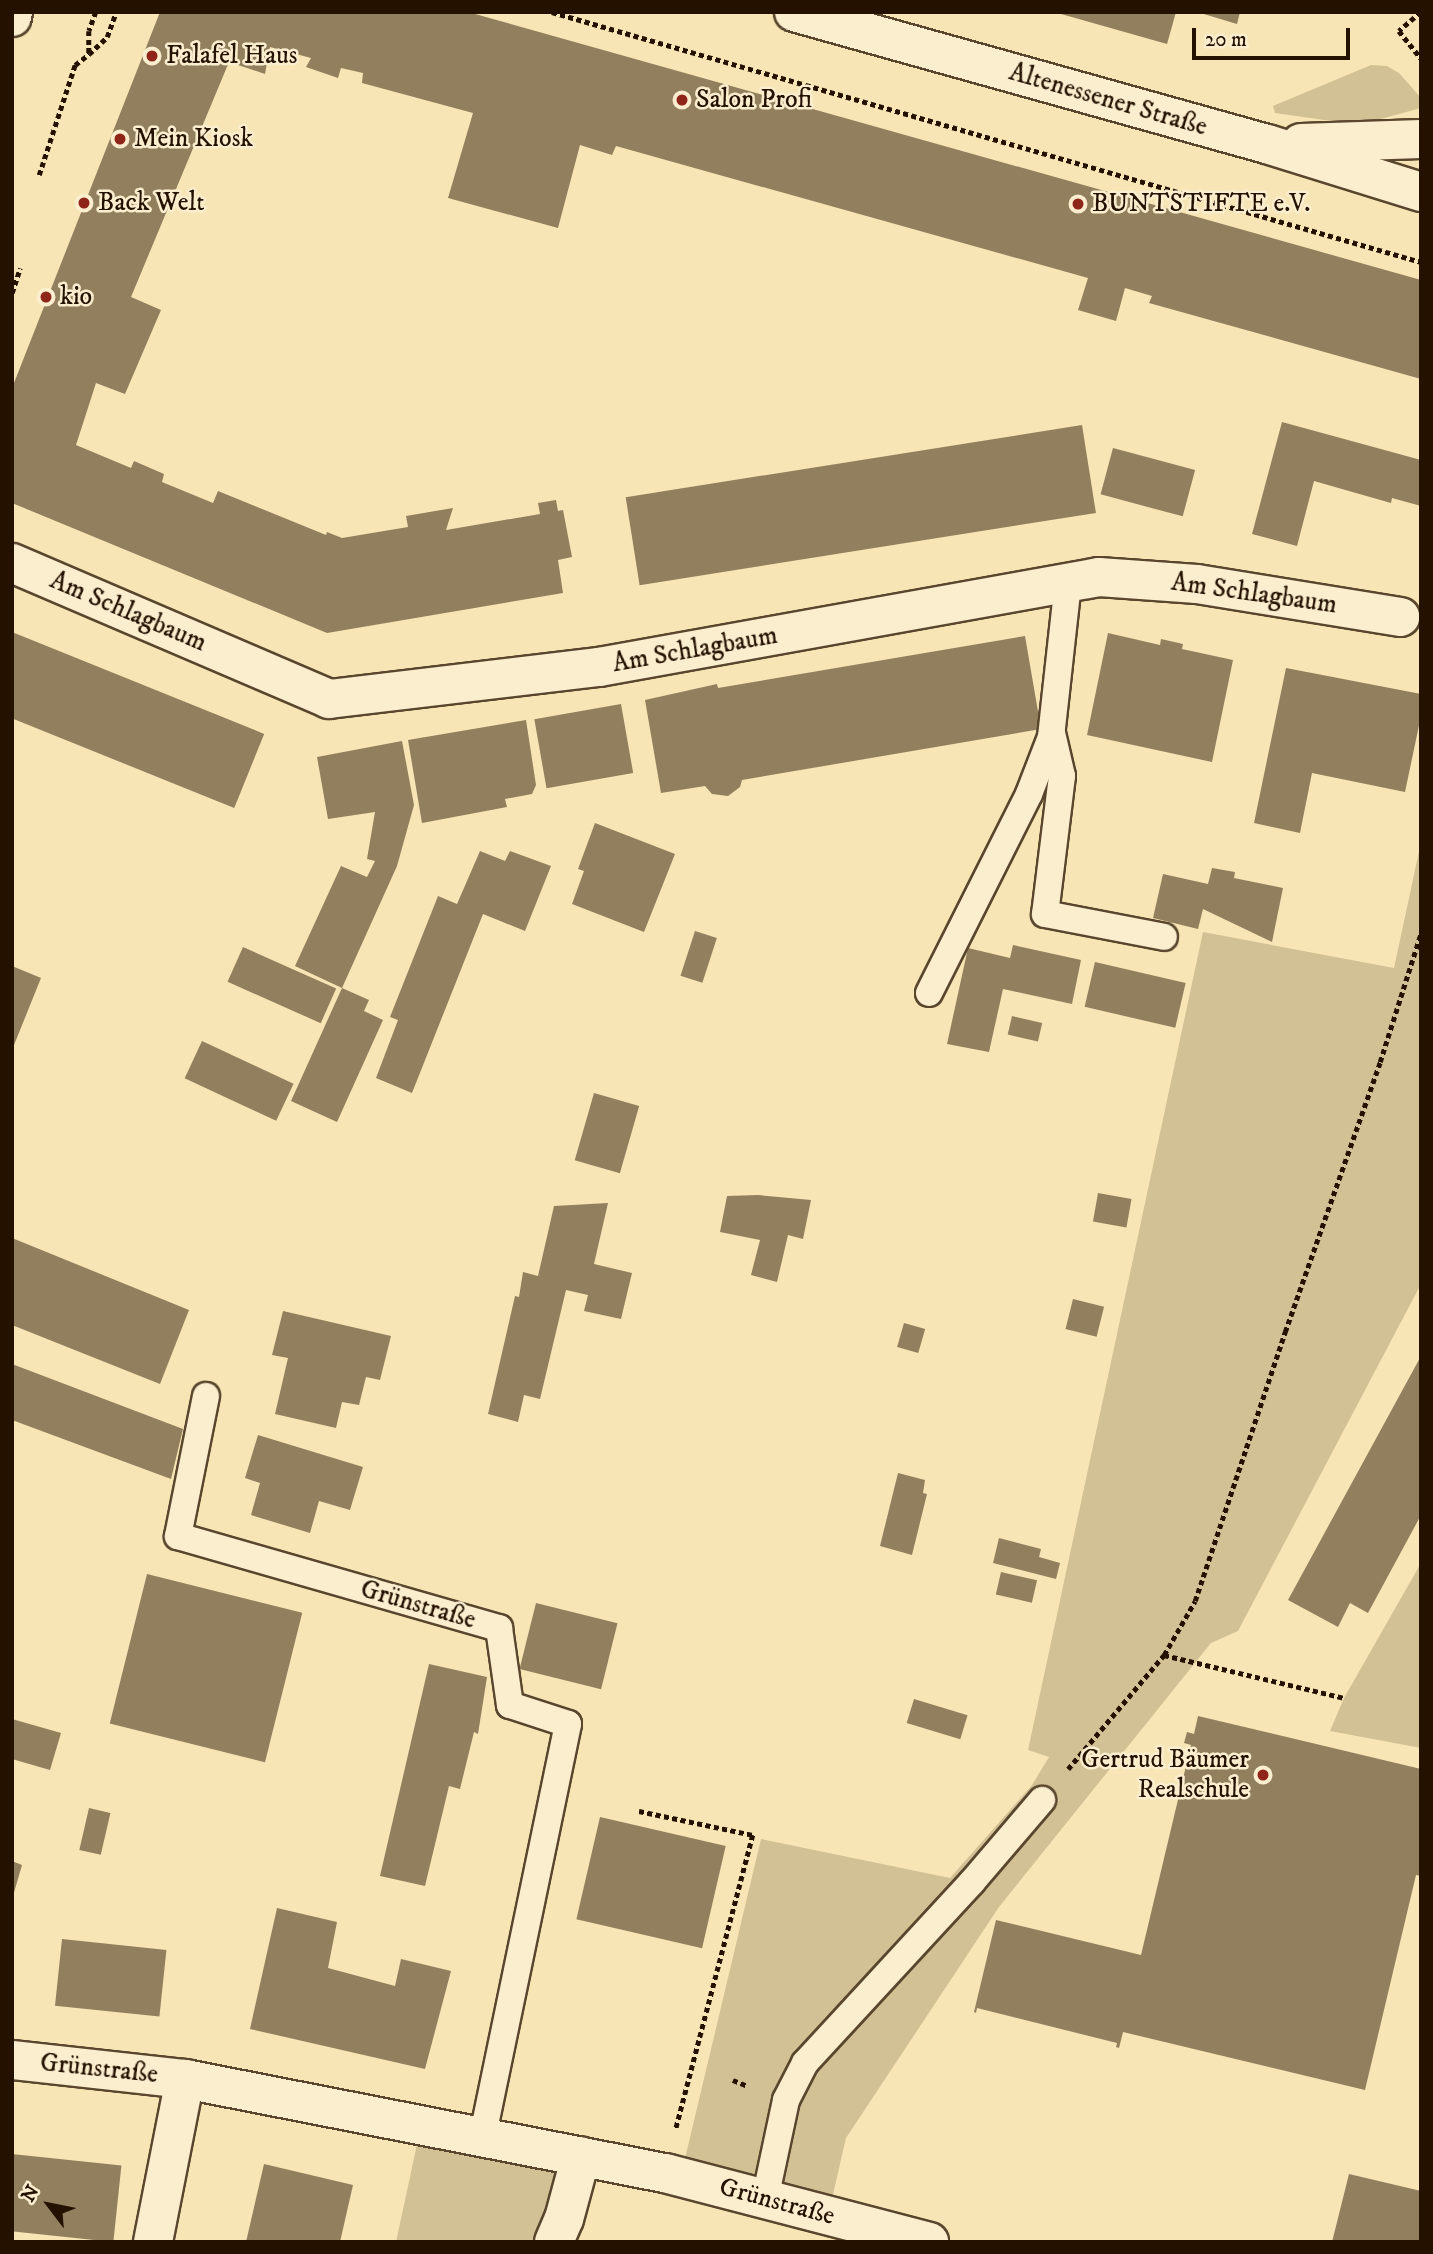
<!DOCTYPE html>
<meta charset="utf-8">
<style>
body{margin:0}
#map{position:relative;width:1433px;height:2254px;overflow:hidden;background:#f7e5b5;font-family:"IM FELL DW Pica",serif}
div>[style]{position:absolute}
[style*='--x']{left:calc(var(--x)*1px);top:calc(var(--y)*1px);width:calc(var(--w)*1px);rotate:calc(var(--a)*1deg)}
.green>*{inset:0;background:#d3c196}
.building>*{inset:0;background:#927f5e;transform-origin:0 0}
.path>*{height:4.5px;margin-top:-2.25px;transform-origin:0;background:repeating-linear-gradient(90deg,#241100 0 5px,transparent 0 8.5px)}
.roads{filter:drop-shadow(2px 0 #59462d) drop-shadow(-2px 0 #59462d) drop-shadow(0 2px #59462d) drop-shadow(0 -2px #59462d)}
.service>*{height:26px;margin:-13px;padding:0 13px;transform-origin:13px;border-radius:13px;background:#faeecf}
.minor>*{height:38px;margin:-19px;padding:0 19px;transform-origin:19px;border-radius:19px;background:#faeecf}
.secondary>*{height:38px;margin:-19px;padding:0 19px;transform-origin:19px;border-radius:19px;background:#faeecf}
.dots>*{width:19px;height:19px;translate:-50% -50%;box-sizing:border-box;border:4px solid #faeecf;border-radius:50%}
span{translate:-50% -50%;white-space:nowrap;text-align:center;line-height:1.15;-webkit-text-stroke:5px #faeecf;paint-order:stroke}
.poi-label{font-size:26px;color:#241100}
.left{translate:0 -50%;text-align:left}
.right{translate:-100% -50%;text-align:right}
.street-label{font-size:26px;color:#241100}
.frame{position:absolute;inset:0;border:14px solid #241100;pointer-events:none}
.north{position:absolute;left:14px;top:2170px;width:70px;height:70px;-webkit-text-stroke:5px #faeecf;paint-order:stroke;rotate:302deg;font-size:19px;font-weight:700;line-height:28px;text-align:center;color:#241100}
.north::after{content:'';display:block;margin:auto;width:24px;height:32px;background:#241100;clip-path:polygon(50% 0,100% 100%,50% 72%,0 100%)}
.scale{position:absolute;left:1192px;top:28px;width:158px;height:32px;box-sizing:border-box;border:4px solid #241100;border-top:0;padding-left:9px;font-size:21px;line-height:24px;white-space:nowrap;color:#241100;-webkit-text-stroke:5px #faeecf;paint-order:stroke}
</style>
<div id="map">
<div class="green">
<i style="clip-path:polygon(1371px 65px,1387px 66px,1399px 73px,1421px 98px,1421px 108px,1377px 120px,1338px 122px,1275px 113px,1273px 106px)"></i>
<i style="clip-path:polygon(1421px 842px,1421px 1284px,1238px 1631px,1211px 1643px,999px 1907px,846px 2138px,831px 2203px,683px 2167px,761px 1839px,950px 1878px,1032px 1785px,1049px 1757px,1028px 1750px,1203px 932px,1394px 968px)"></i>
<i style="clip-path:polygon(1421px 1563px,1421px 1748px,1330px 1731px,1344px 1698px)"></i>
<i style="clip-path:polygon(419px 2135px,568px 2165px,546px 2242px,396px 2242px)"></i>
</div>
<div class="building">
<i style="clip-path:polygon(160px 12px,468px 12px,1421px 280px,1421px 379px,1149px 303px,1152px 296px,1125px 288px,1116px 321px,1078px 310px,1088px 278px,616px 146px,612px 155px,580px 145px,558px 228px,448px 198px,473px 113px,362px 83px,363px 73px,341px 68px,338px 78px,306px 67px,311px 58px,270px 47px,265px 74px,229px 62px,131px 297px,161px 310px,125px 394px,96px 383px,76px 445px,131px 468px,134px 461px,164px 474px,162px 482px,213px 503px,218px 491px,326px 535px,327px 532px,342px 538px,408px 527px,406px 516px,453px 508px,446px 530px,540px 514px,538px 503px,556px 500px,558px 511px,563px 510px,572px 557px,558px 560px,563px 593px,327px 633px,12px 503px,12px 388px)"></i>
<i style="clip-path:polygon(1054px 12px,1176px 12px,1167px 44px)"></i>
<i style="clip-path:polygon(1197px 12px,1240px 12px,1237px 24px)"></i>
<i style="clip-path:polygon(1282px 422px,1421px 460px,1421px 506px,1392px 498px,1391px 503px,1314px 481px,1297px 546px,1252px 534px)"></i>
<i style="left:1082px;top:425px;width:89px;height:462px;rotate:81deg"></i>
<i style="left:1113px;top:448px;width:85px;height:48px;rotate:15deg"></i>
<i style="left:12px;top:632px;width:272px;height:80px;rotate:22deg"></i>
<i style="clip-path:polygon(1108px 633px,1160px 645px,1161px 639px,1183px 644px,1182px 649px,1233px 660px,1212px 762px,1087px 735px)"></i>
<i style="clip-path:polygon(1025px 636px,1041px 729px,742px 780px,740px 787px,728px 796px,712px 794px,705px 786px,661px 793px,645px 700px,717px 684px,718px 688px)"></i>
<i style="clip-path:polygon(1286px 668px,1421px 694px,1421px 716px,1405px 792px,1312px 773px,1300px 833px,1254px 823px)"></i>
<i style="left:621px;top:704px;width:70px;height:88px;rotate:80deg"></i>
<i style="clip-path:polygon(526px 720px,536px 785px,532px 794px,505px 799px,507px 807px,422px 823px,408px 740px)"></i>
<i style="clip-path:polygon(402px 741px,414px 805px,397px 866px,342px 988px,295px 966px,341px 866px,367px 877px,375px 861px,367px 859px,375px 812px,328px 819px,317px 757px)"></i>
<i style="clip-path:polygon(595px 823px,675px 854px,644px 932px,572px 904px,584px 871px,578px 869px)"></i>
<i style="clip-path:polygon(480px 851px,505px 861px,510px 851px,551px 866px,525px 931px,483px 914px,412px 1093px,376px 1078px,398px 1020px,390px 1017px,438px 896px,457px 904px)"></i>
<i style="clip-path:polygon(1212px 868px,1235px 872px,1234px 878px,1283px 888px,1272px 942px,1203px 909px,1198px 929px,1153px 918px,1163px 874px,1208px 884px)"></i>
<i style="left:695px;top:931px;width:23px;height:47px;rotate:18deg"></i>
<i style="clip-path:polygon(1013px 945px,1081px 960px,1072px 1004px,1003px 989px,989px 1052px,947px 1044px,968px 948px,1010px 958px)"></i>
<i style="left:243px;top:947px;width:102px;height:38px;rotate:24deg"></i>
<i style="left:1095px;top:962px;width:93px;height:46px;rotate:13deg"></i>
<i style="clip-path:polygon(12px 966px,41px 978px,12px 1050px)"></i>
<i style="clip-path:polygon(342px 988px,369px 1000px,364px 1011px,383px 1020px,337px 1122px,291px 1101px)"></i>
<i style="left:1012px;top:1016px;width:31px;height:19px;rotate:13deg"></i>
<i style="left:202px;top:1041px;width:101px;height:41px;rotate:25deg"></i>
<i style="left:594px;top:1093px;width:47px;height:70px;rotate:16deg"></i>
<i style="left:1098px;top:1193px;width:34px;height:29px;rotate:10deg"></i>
<i style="clip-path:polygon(758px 1195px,811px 1200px,803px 1239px,788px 1235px,777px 1282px,751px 1275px,760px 1240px,720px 1232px,727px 1196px)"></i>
<i style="clip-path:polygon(608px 1203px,594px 1264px,632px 1273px,621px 1319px,584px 1311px,588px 1295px,566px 1290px,540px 1399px,524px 1395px,518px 1422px,488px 1414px,515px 1296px,519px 1297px,523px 1272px,538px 1276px,554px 1206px)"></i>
<i style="clip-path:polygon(12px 1238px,189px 1310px,160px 1384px,12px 1325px)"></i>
<i style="left:1073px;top:1299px;width:32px;height:31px;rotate:14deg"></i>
<i style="clip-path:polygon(283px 1311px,391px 1336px,380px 1380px,366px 1377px,359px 1405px,342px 1402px,336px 1428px,275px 1414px,288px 1358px,272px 1355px)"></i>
<i style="left:904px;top:1323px;width:22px;height:25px;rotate:16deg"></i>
<i style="clip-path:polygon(1421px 1356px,1421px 1515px,1368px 1613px,1350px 1603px,1338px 1627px,1288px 1600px)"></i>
<i style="clip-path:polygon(12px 1364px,183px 1429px,171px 1479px,12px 1420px)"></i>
<i style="clip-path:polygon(258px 1435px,363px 1467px,350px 1510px,319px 1501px,310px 1533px,251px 1515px,260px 1483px,245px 1478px)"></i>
<i style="clip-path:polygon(898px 1473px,925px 1480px,923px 1493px,927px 1494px,912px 1555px,880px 1546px)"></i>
<i style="clip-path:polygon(999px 1538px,1041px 1549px,1039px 1557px,1060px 1563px,1056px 1579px,993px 1563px)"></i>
<i style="left:1001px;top:1572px;width:37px;height:23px;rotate:13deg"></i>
<i style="left:147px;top:1574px;width:160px;height:154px;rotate:14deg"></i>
<i style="left:536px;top:1603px;width:84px;height:68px;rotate:14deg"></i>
<i style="clip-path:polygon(429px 1664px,487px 1677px,478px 1734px,474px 1732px,460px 1789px,449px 1786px,425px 1886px,380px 1876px)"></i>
<i style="left:914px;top:1699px;width:56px;height:25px;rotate:17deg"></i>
<i style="clip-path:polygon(1198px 1716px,1421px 1769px,1421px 1876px,1416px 1875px,1365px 2090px,1123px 2032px,1119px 2048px,1116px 2047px,1117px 2043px,977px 2008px,976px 2013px,974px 2012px,996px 1920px,1141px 1955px,1191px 1745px,1184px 1743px,1187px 1732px,1194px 1734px)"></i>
<i style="clip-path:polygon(12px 1719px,61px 1733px,50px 1770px,12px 1759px)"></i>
<i style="left:89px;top:1808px;width:22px;height:43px;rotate:13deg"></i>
<i style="left:600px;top:1817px;width:129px;height:105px;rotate:13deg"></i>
<i style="clip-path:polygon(12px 1861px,22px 1865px,13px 1896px,12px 1896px)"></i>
<i style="clip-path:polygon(277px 1908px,337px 1922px,328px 1968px,395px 1986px,401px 1959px,451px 1971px,425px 2069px,250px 2029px)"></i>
<i style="left:62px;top:1939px;width:105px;height:67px;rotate:6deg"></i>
<i style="left:12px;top:2154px;width:110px;height:77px;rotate:6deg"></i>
<i style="clip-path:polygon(264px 2164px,353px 2185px,340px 2242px,246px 2242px)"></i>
<i style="clip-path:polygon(1349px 2174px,1421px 2191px,1421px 2242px,1332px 2242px)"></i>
</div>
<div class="path">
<i style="--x:96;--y:12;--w:20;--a:110"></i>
<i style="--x:89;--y:31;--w:23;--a:90"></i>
<i style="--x:89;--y:54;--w:25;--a:-43"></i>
<i style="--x:107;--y:37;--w:27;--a:-70"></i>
<i style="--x:552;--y:12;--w:904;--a:16.05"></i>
<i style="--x:1421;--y:12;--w:29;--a:139"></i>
<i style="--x:1399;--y:31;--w:35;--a:51"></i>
<i style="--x:39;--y:175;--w:116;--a:-71.9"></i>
<i style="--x:75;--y:65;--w:18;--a:-38"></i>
<i style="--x:12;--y:293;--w:26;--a:-72"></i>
<i style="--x:1164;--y:1655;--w:185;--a:13.4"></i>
<i style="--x:1068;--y:1769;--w:149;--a:-49.9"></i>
<i style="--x:1164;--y:1655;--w:62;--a:-60.1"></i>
<i style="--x:1195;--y:1601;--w:284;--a:-71.5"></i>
<i style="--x:1285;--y:1332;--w:286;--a:-70.6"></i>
<i style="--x:1380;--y:1062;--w:135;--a:-72.4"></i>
<i style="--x:639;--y:1811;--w:116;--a:11.9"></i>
<i style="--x:753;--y:1835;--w:303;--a:104.7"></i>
<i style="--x:733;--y:2080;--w:16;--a:22"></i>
</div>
<div class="roads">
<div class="service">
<i style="--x:1052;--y:733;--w:44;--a:76.9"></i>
<i style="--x:1062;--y:776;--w:139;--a:97"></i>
<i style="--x:1045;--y:914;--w:121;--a:10.9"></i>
<i style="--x:929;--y:993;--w:223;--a:-63.3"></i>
<i style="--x:1029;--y:794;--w:61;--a:-68.9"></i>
<i style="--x:1051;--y:737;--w:155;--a:-83.7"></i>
<i style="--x:206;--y:1396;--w:143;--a:101.3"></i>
<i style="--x:178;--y:1536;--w:334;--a:16"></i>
<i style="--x:499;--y:1628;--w:78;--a:81.9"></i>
<i style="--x:510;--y:1705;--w:61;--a:18.1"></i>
<i style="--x:568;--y:1724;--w:423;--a:101.7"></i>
<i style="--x:765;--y:2199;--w:101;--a:-78"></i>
<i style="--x:786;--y:2100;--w:42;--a:-62.8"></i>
<i style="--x:805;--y:2063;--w:246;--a:-47.3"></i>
<i style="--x:972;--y:1882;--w:108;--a:-49.5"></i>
</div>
<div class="minor">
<i style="--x:12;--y:563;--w:345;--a:23.2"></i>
<i style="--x:329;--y:699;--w:272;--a:-6.8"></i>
<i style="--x:599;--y:667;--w:508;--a:-10.2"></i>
<i style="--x:1099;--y:577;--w:98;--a:4.1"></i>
<i style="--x:1197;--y:584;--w:206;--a:9.2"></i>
<i style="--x:12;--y:2060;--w:174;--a:6.3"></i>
<i style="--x:185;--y:2079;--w:489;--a:11.1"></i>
<i style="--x:665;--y:2173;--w:273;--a:14.6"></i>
<i style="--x:153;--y:2242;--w:166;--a:-78.9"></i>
<i style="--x:554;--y:2242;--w:25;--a:-67"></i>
<i style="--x:564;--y:2219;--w:65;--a:-74.9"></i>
</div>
<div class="secondary">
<i style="--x:794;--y:12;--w:491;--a:15.6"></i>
<i style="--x:1267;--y:144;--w:161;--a:17.3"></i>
<i style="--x:12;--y:17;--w:5;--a:-79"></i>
<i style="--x:1301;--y:143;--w:120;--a:-1.9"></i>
</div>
</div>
<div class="dots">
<i style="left:152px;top:56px;background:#8f2418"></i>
<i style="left:682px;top:100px;background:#8f2418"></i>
<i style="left:120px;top:139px;background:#8f2418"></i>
<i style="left:84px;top:203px;background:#8f2418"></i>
<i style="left:1078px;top:204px;background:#8f2418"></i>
<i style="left:46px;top:297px;background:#8f2418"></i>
<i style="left:1263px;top:1775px;background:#8f2418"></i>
</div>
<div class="poi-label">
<span class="left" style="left:166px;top:56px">Falafel Haus</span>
<span class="left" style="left:696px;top:100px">Salon Profi</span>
<span class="left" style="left:134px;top:139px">Mein Kiosk</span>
<span class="left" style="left:98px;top:203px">Back Welt</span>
<span class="left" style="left:1092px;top:204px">BUNTSTIFTE e.V.</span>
<span class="left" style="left:60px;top:297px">kio</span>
<span class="right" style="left:1249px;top:1775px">Gertrud Bäumer<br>Realschule</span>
</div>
<div class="street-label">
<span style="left:1108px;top:100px;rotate:16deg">Altenessener Straße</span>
<span style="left:1254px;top:594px;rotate:8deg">Am Schlagbaum</span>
<span style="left:128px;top:612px;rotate:23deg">Am Schlagbaum</span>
<span style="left:695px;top:650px;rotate:-10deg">Am Schlagbaum</span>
<span style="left:418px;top:1605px;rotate:16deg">Grünstraße</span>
<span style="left:99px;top:2069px;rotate:6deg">Grünstraße</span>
<span style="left:777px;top:2202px;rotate:15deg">Grünstraße</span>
</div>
<div class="frame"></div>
<div class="north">N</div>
<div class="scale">20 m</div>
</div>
